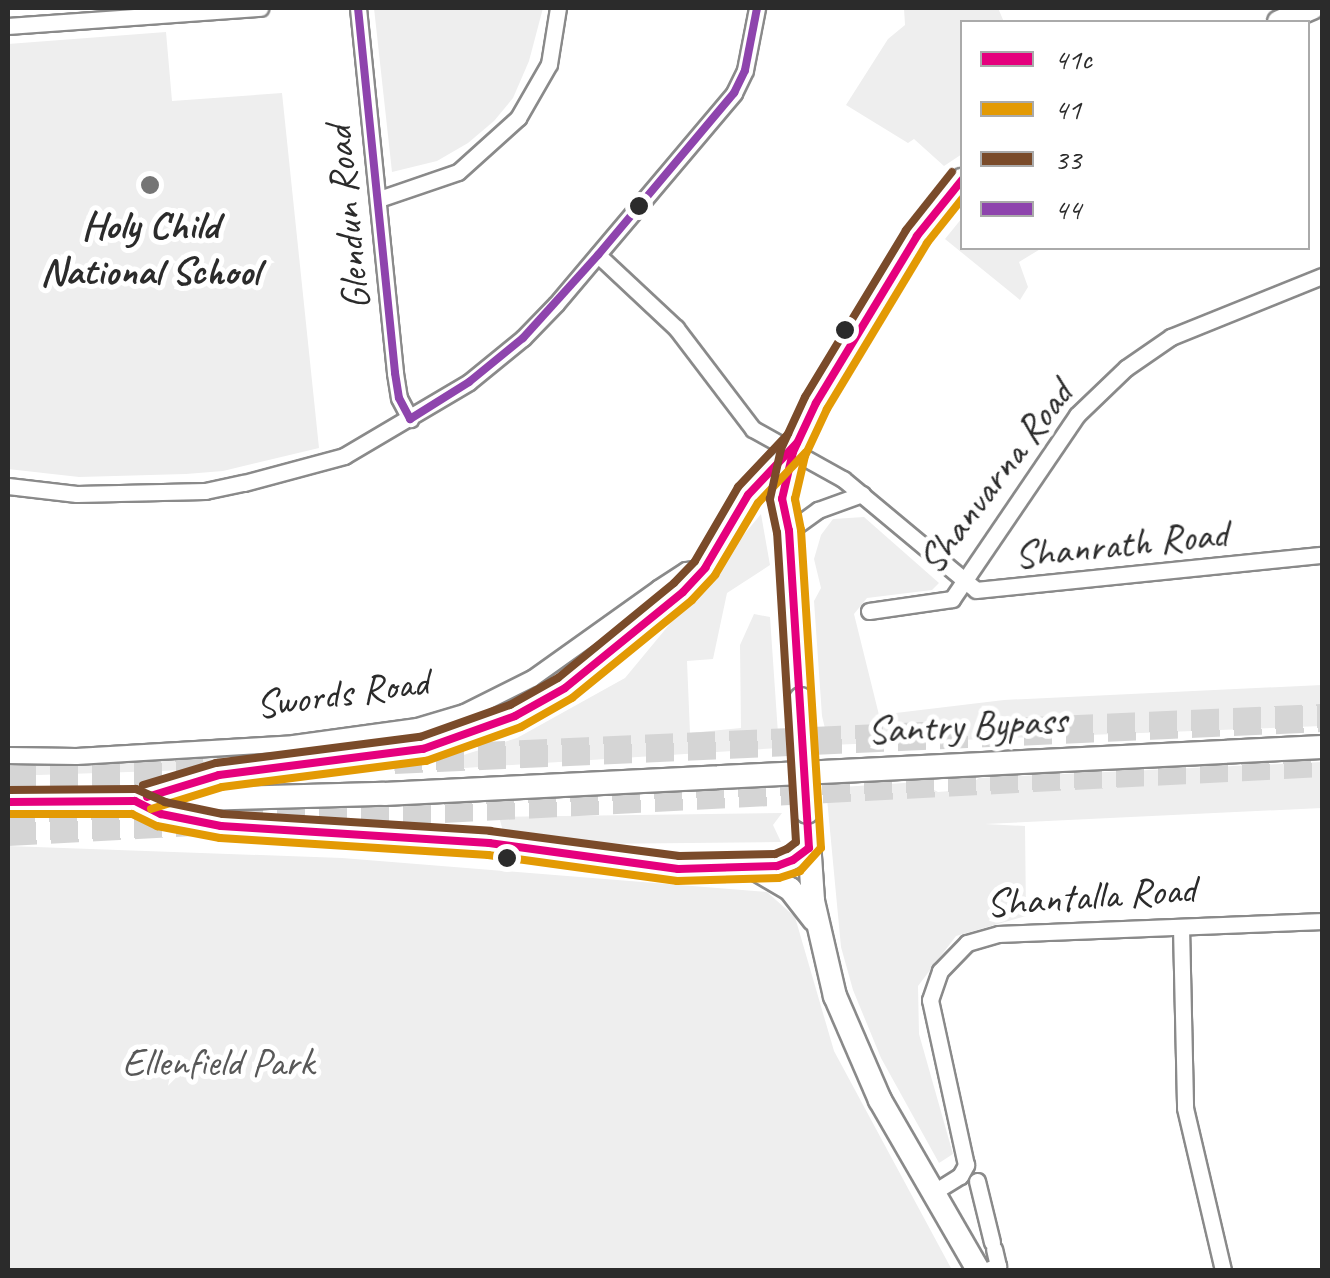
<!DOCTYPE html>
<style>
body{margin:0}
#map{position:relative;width:1330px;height:1278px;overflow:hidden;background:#fff;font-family:Caveat,sans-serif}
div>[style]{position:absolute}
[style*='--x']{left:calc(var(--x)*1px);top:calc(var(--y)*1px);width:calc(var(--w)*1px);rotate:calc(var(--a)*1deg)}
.built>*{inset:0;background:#eee}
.highway-tunnel>*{height:28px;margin-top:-14px;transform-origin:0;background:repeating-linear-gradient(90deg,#d5d5d5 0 28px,transparent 0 42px)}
.roads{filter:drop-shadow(2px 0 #8a8a8a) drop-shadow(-2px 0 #8a8a8a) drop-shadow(0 2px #8a8a8a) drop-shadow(0 -2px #8a8a8a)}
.street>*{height:15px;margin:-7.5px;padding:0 7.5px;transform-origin:7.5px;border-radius:7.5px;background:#fff}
.secondary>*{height:22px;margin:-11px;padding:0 11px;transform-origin:11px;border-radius:11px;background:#fff}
.bridges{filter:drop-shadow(2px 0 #8a8a8a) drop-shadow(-2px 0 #8a8a8a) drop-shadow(0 2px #8a8a8a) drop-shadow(0 -2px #8a8a8a)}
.secondary-bridge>*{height:22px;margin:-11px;padding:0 11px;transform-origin:11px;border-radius:11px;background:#fff}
.bus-1>*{height:8px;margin:-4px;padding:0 4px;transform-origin:4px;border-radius:4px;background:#e5007d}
.bus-2>*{height:8px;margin:-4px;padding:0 4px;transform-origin:4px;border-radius:4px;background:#e39a04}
.bus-3>*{height:8px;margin:-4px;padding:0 4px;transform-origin:4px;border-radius:4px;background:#7a4b2a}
.bus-4>*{height:8px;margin:-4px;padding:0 4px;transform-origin:4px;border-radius:4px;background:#8e44ad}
.dots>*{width:28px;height:28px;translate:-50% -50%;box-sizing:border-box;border:5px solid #fff;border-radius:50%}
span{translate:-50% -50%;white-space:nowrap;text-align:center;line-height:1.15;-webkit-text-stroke:10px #fff;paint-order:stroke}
.street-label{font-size:40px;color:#2b2b2b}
.poi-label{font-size:40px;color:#2b2b2b;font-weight:700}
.park-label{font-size:40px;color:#585858}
.frame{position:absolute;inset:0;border:10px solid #2b2b2b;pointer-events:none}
.legend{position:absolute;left:960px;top:20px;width:350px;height:230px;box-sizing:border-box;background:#fff;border:2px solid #aaa;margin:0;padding:12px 18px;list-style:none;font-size:30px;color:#2b2b2b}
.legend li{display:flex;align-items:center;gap:20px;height:50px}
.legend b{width:50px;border:2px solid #aaa}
</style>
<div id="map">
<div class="built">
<i style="clip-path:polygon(374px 8px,543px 8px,529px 61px,513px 98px,494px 121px,468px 143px,437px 161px,392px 172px)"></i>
<i style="clip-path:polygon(904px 8px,998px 8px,1004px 22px,962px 22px,962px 154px,944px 166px,914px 139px,908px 143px,846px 105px,888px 39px,905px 25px)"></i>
<i style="clip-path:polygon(166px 32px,172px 101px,282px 93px,319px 448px,223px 471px,186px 474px,79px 477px,8px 469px,8px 44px)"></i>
<i style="clip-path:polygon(962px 218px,962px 248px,1042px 248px,1019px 262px,1028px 287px,1020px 300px,945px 239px)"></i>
<i style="clip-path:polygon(761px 514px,770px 565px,727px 593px,713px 659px,687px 661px,690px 733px,741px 728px,740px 645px,754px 614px,770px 617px,779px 748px,449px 769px,451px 759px,517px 738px,625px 678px)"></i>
<i style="clip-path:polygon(864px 517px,939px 583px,932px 590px,867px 598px,854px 614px,879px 715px,1004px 700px,1322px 685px,1322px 726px,829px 745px,822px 716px,814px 601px,821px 588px,814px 559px,821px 535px,833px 519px)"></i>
<i style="clip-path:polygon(408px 737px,409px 742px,219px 769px,8px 776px,8px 764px,216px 758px)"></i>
<i style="clip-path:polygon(1322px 762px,1322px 808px,985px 824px,1025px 826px,1026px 916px,956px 936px,918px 986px,919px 1034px,953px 1154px,939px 1163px,881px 1058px,853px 990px,841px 947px,826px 788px,919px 782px,938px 792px,963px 790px,979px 778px)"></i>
<i style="clip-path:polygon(782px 813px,773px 825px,781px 842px,589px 844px,503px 831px,499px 817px)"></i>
<i style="clip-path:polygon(8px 846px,342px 858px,767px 892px,795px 917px,834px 1051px,952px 1270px,8px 1270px)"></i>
</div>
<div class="highway-tunnel">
<i style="--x:394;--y:760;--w:929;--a:-2.59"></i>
<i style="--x:8;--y:777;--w:233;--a:-2.7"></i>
<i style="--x:235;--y:820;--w:1088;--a:-3"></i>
<i style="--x:8;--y:832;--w:185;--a:-3.1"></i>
</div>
<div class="roads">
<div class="street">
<i style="--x:358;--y:8;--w:367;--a:84.2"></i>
<i style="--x:395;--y:373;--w:25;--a:81"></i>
<i style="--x:399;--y:398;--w:24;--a:62"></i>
<i style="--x:8;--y:26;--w:253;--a:-4.1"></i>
<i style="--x:379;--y:199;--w:83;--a:-18.9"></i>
<i style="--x:458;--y:172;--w:81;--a:-42"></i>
<i style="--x:518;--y:118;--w:62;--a:-60.1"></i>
<i style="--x:549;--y:64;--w:57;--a:-80.9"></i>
<i style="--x:598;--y:255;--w:107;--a:43.1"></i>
<i style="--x:676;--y:328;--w:127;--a:52.7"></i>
<i style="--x:753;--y:429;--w:103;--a:29.1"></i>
<i style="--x:843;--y:479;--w:173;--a:39.8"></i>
<i style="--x:976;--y:590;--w:348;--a:-5.8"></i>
<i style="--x:8;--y:486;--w:69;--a:6.6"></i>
<i style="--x:77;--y:494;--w:128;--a:-1.3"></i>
<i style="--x:205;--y:491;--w:40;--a:-12"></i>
<i style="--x:244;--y:483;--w:104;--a:-15.1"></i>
<i style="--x:344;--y:456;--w:145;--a:-30.6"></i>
<i style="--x:469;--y:382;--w:70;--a:-39.2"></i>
<i style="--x:523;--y:338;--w:47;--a:-45.9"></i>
<i style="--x:556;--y:304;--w:276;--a:-49.8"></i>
<i style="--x:734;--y:93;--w:25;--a:-64"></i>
<i style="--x:745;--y:70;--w:63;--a:-79"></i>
<i style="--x:789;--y:531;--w:36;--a:-36"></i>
<i style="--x:818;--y:510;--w:47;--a:-20"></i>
<i style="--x:869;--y:611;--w:84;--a:-8.2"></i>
<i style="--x:952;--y:599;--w:222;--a:-55.8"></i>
<i style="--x:1077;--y:415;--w:68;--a:-43.8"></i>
<i style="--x:1126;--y:368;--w:55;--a:-34.6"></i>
<i style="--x:1171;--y:337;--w:163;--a:-22"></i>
<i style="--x:8;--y:755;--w:68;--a:0.8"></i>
<i style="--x:76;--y:756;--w:217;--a:-3.4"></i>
<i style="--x:293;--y:743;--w:125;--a:-7.8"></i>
<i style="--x:417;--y:726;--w:49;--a:-16.6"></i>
<i style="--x:464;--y:712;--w:76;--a:-26.6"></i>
<i style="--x:532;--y:678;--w:155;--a:-35.5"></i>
<i style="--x:658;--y:588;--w:33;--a:-33"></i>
<i style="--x:686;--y:570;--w:19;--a:-6"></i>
<i style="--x:1181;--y:927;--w:181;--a:88.7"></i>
<i style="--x:1185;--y:1108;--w:166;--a:76.8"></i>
<i style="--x:977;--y:1181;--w:63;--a:76.2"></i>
<i style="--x:934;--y:1192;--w:31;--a:-32"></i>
<i style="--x:960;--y:1176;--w:13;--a:-61"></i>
<i style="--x:966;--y:1165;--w:169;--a:-102.3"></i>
<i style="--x:930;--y:1000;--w:31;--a:-71"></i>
<i style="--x:940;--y:971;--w:39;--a:-46"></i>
<i style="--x:967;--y:943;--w:33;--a:-16"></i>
<i style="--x:999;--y:934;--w:323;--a:-2.3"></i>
<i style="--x:987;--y:1270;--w:12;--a:-20"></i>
<i style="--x:998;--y:1266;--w:17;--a:-103"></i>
</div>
<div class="secondary">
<i style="--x:1279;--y:22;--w:36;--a:-23"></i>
<i style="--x:793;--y:452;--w:48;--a:103.2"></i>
<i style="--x:782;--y:499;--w:33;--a:78"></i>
<i style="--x:789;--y:531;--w:168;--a:85.9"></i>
<i style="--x:164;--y:800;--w:220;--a:-1.6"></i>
<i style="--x:384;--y:794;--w:939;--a:-2.87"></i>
<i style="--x:8;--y:802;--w:127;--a:-0.5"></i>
<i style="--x:135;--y:801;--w:88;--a:-17.2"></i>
<i style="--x:219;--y:775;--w:206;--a:-7.3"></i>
<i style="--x:423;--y:749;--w:98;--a:-19.7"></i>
<i style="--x:515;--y:716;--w:57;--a:-29.2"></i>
<i style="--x:565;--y:688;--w:152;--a:-39.1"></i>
<i style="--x:683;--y:592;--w:33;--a:-47"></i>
<i style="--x:705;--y:568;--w:85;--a:-59.5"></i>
<i style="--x:748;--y:495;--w:62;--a:-43.7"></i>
<i style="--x:793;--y:452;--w:54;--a:-64.9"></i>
<i style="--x:816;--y:403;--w:195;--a:-58.8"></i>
<i style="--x:917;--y:236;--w:72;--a:-51.2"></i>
<i style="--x:143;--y:805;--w:20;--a:27"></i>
<i style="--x:161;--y:814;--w:61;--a:11.3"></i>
<i style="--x:221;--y:826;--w:269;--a:3.6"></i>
<i style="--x:489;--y:843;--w:191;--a:7.8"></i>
<i style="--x:678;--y:869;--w:99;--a:-1.7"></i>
<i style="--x:777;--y:866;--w:37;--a:-29"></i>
<i style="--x:807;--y:812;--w:89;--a:86.1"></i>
<i style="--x:813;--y:901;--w:98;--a:77"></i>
<i style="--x:835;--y:996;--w:113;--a:66.6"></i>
<i style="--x:880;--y:1100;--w:196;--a:60"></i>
<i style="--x:754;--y:868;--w:42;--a:30.3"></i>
<i style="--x:790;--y:889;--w:39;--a:52"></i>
</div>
</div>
<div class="bridges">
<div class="secondary-bridge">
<i style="--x:801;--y:699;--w:113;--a:87"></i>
</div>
</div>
<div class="bus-1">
<i style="--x:147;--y:797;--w:75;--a:-17"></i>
<i style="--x:219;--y:775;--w:206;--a:-7.3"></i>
<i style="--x:423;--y:749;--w:98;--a:-19.7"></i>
<i style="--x:515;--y:716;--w:57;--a:-29.2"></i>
<i style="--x:565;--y:688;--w:152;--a:-39.1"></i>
<i style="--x:683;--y:592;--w:33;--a:-47"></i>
<i style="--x:705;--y:568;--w:85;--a:-59.5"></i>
<i style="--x:748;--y:495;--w:71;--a:-46.7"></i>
<i style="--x:8;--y:802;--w:127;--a:-0.5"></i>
<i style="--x:135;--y:801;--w:29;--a:27"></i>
<i style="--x:161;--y:814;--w:61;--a:11.3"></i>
<i style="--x:221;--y:826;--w:269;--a:3.6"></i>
<i style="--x:489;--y:843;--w:191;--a:7.8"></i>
<i style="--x:678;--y:869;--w:99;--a:-1.7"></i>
<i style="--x:777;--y:866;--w:17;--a:-21"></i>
<i style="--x:793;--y:860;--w:20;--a:-37"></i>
<i style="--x:809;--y:848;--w:318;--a:-93.6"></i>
<i style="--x:789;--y:531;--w:33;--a:-102"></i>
<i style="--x:782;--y:499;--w:48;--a:-76.8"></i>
<i style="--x:793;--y:452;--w:54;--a:-64.9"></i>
<i style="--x:816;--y:403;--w:195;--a:-58.8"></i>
<i style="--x:917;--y:236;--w:72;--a:-51.2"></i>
</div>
<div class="bus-2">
<i style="--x:151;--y:809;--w:74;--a:-17.2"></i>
<i style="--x:222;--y:787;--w:206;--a:-7.3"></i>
<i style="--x:426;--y:761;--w:101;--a:-19.7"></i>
<i style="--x:521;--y:727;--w:59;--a:-29.6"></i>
<i style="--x:572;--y:698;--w:155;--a:-39.2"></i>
<i style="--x:692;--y:600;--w:34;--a:-47"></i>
<i style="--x:715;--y:575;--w:84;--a:-59.2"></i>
<i style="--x:758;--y:503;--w:70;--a:-46.7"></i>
<i style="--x:8;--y:814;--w:124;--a:0"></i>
<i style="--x:132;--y:814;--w:28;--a:26"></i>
<i style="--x:157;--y:826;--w:64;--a:10.8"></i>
<i style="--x:220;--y:838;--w:269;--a:3.6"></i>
<i style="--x:488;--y:855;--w:191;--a:7.8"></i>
<i style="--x:677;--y:881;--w:102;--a:-1.7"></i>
<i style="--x:779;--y:878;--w:22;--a:-18"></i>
<i style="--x:800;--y:871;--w:31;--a:-48"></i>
<i style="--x:821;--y:848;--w:319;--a:-93.6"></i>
<i style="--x:801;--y:530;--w:32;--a:-101"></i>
<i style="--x:795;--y:499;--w:44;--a:-76.9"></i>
<i style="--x:805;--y:456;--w:52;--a:-64.9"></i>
<i style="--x:827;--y:409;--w:194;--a:-58.9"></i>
<i style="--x:927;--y:243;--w:56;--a:-51.5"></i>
</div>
<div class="bus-3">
<i style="--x:143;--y:785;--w:76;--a:-16.8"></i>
<i style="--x:216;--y:763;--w:206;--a:-7.3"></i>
<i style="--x:420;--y:737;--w:96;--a:-19.6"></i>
<i style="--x:510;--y:705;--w:55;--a:-29.4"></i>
<i style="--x:558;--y:678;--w:150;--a:-39.3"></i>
<i style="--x:674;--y:583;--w:30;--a:-46"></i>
<i style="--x:695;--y:561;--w:86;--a:-59.8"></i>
<i style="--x:738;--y:487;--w:73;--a:-46.7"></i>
<i style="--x:8;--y:790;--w:128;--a:-0.4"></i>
<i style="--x:136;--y:789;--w:32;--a:24"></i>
<i style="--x:165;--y:802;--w:59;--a:11.7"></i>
<i style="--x:223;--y:814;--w:268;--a:3.6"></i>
<i style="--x:490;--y:831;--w:191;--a:7.5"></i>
<i style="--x:679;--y:856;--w:96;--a:-1.2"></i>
<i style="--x:775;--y:854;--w:13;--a:-23"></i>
<i style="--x:787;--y:849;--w:11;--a:-38"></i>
<i style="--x:796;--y:842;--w:310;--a:-93.5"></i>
<i style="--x:777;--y:533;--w:35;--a:-102"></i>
<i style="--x:770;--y:499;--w:51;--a:-77.6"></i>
<i style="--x:781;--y:449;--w:57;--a:-65.2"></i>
<i style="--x:805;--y:397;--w:195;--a:-58.8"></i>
<i style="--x:906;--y:230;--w:74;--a:-51.6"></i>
</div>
<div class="bus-4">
<i style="--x:358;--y:8;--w:367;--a:84.2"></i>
<i style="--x:395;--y:373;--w:25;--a:81"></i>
<i style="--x:399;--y:398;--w:24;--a:62"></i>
<i style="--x:410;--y:419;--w:70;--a:-32.1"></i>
<i style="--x:469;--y:382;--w:70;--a:-39.2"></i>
<i style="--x:523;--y:338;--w:112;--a:-47.9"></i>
<i style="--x:598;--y:255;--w:212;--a:-50"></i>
<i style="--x:734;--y:93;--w:25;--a:-64"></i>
<i style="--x:745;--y:70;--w:63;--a:-79"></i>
</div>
<div class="dots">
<i style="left:150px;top:185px;background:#757575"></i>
<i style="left:639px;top:206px;background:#2b2b2b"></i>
<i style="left:845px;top:330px;background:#2b2b2b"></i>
<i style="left:507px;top:858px;background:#2b2b2b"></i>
</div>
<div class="street-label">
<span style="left:347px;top:218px;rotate:-96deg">Glendun Road</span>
<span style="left:995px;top:477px;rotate:-53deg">Shanvarna Road</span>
<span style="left:1121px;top:544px;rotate:-6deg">Shanrath Road</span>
<span style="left:342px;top:693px;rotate:-8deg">Swords Road</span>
<span style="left:967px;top:725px;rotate:-3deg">Santry Bypass</span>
<span style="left:1091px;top:896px;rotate:-4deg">Shantalla Road</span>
</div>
<div class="poi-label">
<span style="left:150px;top:248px">Holy Child<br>National School</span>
</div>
<div class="park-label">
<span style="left:218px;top:1062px">Ellenfield Park</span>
</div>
<div class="frame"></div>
<ul class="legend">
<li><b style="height:12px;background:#e5007d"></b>41c</li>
<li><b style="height:12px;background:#e39a04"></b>41</li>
<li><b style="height:12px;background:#7a4b2a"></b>33</li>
<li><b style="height:12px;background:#8e44ad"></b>44</li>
</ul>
</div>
